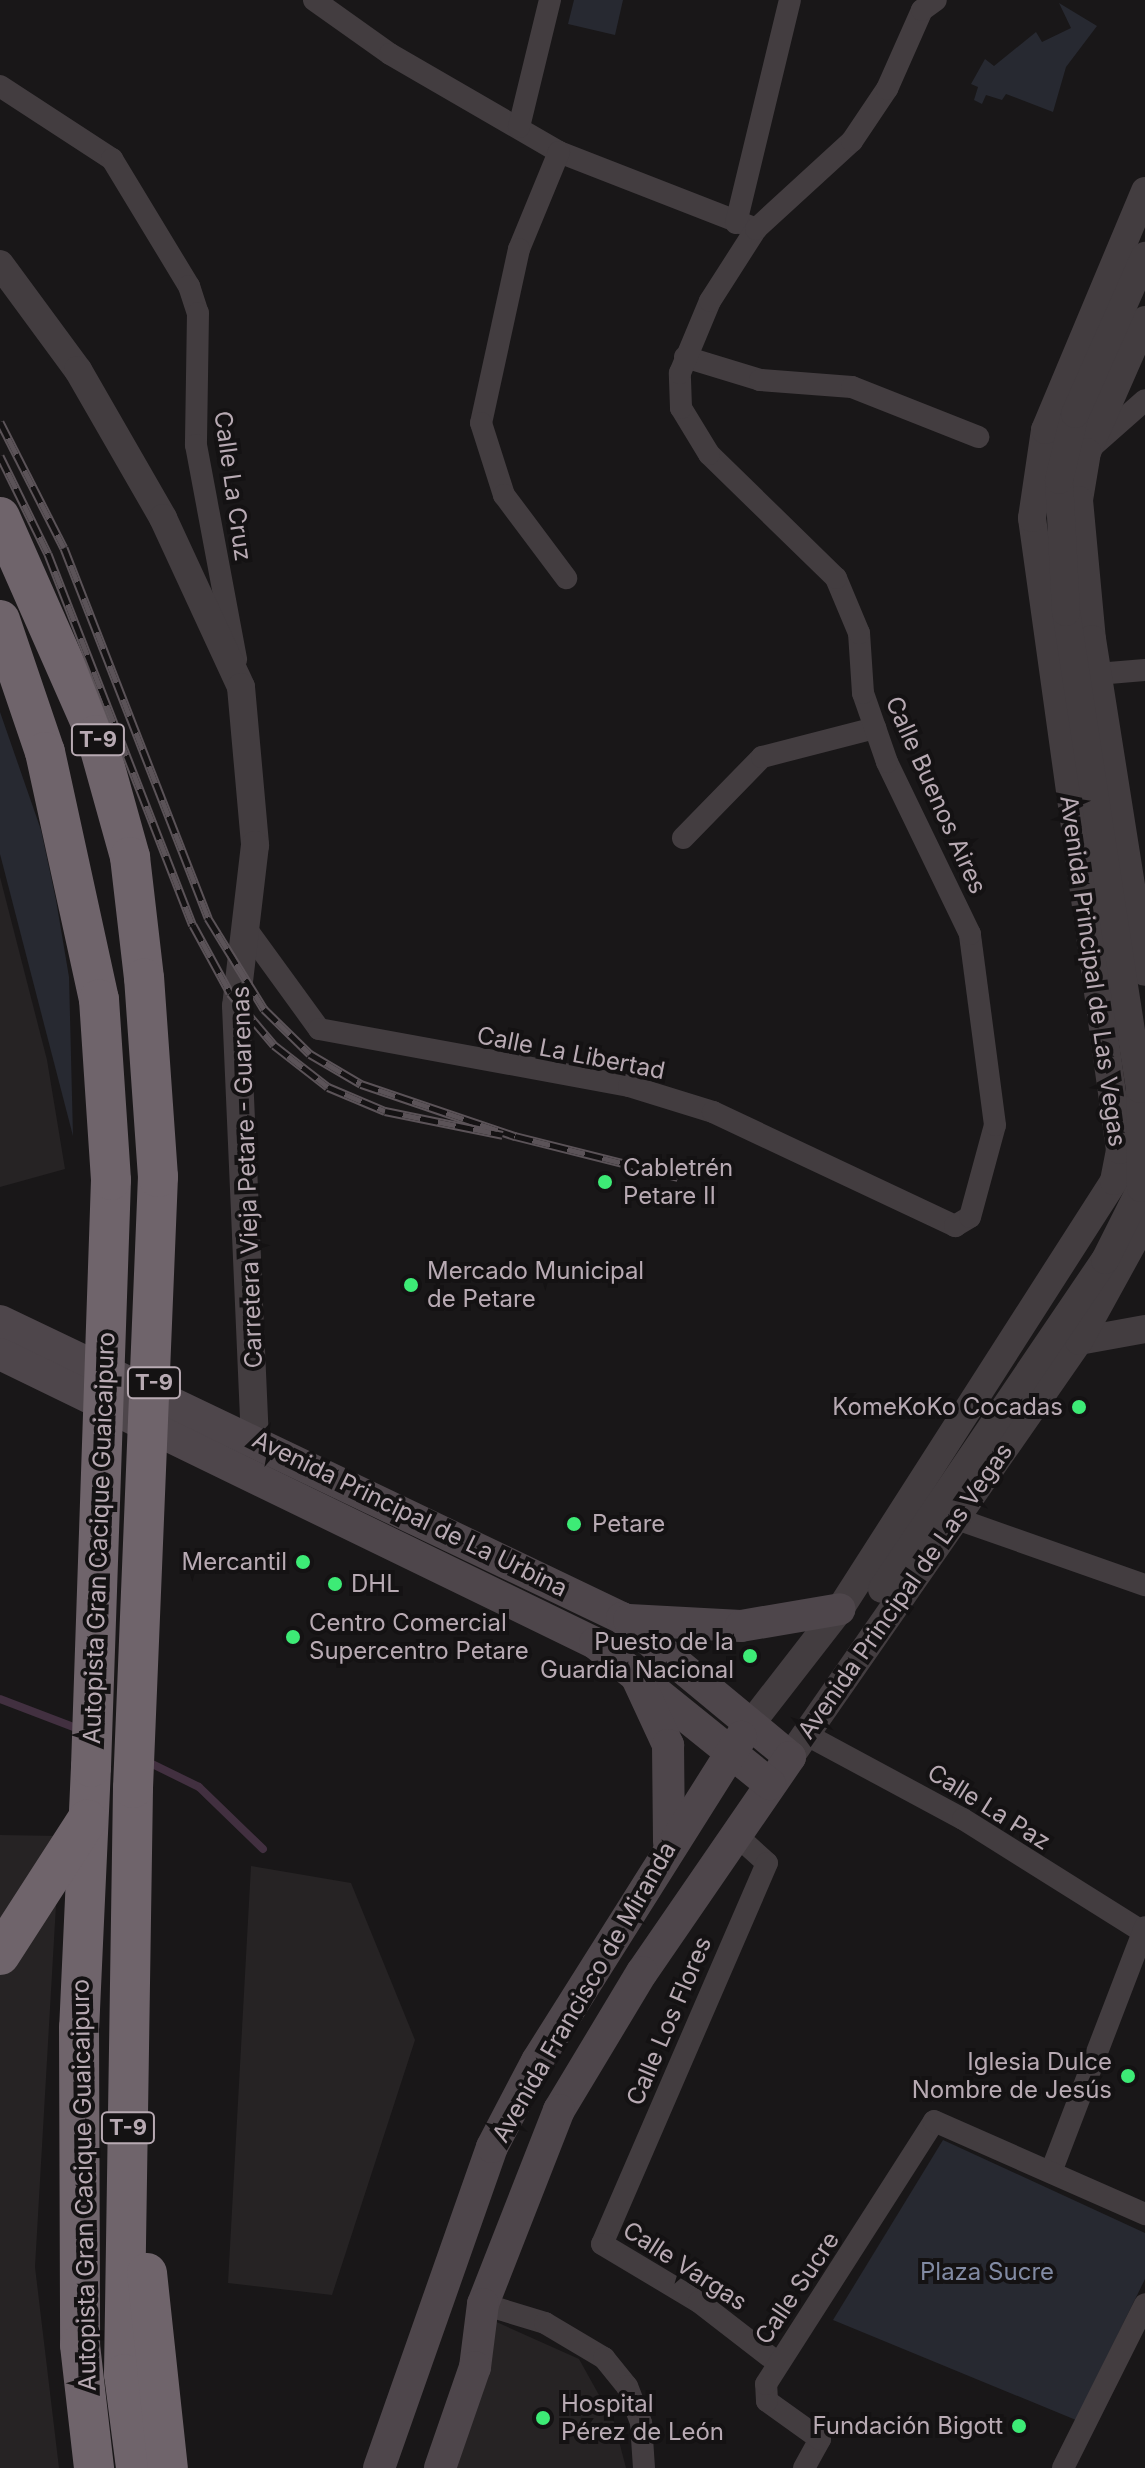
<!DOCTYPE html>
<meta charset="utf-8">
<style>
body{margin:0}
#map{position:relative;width:1145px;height:2468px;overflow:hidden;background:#191718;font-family:Inter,sans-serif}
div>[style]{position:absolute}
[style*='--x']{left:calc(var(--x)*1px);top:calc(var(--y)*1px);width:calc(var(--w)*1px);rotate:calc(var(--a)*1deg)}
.built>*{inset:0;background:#262324}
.green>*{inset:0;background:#272931}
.stream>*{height:8px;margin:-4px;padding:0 4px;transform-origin:4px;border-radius:4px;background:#423040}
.minor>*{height:22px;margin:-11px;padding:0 11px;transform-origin:11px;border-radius:11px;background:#433d40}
.tertiary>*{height:28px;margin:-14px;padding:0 14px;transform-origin:14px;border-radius:14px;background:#433d40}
.secondary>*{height:32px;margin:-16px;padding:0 16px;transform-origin:16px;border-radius:16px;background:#4e464b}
.motorway>*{height:40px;margin:-20px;padding:0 20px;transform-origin:20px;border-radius:20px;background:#6f646b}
.rail>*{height:9px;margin-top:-4.5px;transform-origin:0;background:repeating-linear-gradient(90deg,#141213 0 18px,#5b5358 0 36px);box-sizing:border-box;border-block:2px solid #5b5358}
.tertiary-bridge>*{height:28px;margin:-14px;padding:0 14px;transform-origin:14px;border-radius:14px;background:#433d40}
.motorway-bridge>*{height:40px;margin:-20px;padding:0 20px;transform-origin:20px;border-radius:20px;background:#6f646b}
.dots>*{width:22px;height:22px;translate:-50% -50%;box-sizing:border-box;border:4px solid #141213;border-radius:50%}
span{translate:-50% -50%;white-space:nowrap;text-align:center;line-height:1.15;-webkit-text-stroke:8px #141213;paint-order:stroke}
.shield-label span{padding:2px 6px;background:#141213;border:2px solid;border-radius:6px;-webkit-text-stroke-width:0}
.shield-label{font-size:22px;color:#b8aab3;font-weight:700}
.street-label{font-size:24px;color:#b8aab3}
.poi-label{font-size:24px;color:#b8aab3}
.left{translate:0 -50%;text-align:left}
.right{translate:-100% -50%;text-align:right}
.park-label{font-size:24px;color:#818aa3}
</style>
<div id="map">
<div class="built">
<i style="clip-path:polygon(0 877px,47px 1060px,65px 1169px,0 1187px)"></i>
<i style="clip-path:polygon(0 1835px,60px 1836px,35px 2267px,59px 2468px,0 2468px)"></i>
<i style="clip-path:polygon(251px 1866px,351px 1883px,415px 2040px,332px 2295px,228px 2283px)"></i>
<i style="clip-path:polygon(492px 2320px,579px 2359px,614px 2422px,626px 2468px,440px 2468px)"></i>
</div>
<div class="green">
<i style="clip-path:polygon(574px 0,623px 0,615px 35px,568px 24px)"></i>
<i style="clip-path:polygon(1059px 3px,1097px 26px,1066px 67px,1053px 112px,1006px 94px,1002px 100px,986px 95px,982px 104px,974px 100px,978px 87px,971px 84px,985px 59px,994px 66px,1036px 32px,1042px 42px,1071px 28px)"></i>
<i style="clip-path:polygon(0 712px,41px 830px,56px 900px,69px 977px,73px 1136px,0 854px)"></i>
<i style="clip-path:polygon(943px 2140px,1145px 2233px,1145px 2279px,1076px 2420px,833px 2320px)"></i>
</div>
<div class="stream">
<i style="--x:0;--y:1699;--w:87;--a:20.9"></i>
<i style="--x:144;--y:1760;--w:61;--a:26.1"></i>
<i style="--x:199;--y:1787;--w:89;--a:44.1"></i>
</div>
<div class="minor">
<i style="--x:314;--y:0;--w:93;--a:35.4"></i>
<i style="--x:390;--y:54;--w:195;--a:30.1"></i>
<i style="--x:559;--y:152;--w:212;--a:21.3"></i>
<i style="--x:0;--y:86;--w:134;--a:33.1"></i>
<i style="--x:112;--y:159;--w:149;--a:58.8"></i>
<i style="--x:189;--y:286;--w:28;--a:72"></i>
<i style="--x:198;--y:313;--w:132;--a:90.9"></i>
<i style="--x:196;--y:445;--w:218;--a:79.4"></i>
<i style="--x:519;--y:127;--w:131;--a:-76.3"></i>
<i style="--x:559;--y:152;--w:105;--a:112.4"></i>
<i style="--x:519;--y:249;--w:178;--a:102.3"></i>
<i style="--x:481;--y:423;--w:76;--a:72.3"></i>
<i style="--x:504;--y:495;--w:104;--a:53.2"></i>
<i style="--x:736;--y:223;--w:229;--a:-76.4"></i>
<i style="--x:685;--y:357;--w:78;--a:17"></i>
<i style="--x:760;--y:380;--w:92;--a:4.4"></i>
<i style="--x:852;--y:387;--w:136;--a:21.6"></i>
<i style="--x:1093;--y:446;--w:69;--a:-41.5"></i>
<i style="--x:1097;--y:674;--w:48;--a:-4.8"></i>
<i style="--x:683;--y:838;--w:113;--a:-45.7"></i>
<i style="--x:762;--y:757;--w:117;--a:-14.4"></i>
<i style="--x:245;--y:927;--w:126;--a:54"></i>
<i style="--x:319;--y:1029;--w:315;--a:10.4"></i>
<i style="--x:629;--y:1086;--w:88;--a:17.2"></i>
<i style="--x:713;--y:1112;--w:268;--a:25.2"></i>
<i style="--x:955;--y:1226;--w:17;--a:-31"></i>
<i style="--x:970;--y:1217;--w:95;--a:-74.8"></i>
<i style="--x:995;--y:1125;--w:193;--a:-97.5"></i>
<i style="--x:970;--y:934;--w:191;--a:-115.8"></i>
<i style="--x:887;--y:762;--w:73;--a:-109.2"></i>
<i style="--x:863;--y:693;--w:60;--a:-93.8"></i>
<i style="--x:859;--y:633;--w:60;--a:-112.7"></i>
<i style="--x:836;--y:578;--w:177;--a:-135.7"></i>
<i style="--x:709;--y:454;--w:54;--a:-121.3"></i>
<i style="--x:681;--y:408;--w:35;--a:-92"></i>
<i style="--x:680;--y:373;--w:78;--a:-67.4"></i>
<i style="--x:710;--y:301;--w:85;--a:-57.4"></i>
<i style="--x:756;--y:229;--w:130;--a:-42.5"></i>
<i style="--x:852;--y:141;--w:63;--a:-56.1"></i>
<i style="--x:887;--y:89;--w:86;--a:-66.1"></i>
<i style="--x:922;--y:10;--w:17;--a:-36"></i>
<i style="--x:960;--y:1520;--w:196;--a:19.4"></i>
<i style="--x:805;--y:1734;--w:179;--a:28.3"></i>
<i style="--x:963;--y:1819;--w:213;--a:32.1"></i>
<i style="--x:735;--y:1834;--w:43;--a:42.2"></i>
<i style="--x:767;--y:1863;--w:415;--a:113.4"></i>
<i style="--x:602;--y:2244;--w:113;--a:30.9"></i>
<i style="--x:699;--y:2302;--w:100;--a:37.7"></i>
<i style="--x:1051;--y:2172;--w:262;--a:-69"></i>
<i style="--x:483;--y:2304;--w:65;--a:17"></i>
<i style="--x:545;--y:2323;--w:69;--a:30.7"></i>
<i style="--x:604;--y:2358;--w:36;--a:51"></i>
<i style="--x:627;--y:2386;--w:40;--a:69"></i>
<i style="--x:641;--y:2423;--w:45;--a:86.2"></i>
<i style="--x:804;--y:2468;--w:33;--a:-61"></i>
<i style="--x:820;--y:2439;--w:65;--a:-144.4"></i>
<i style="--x:767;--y:2401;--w:17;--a:-93"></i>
<i style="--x:766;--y:2384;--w:312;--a:-57.4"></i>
<i style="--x:934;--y:2121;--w:231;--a:23.8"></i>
<i style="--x:1063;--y:2468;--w:183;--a:-63.4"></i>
</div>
<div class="tertiary">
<i style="--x:0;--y:264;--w:132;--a:53.7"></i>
<i style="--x:78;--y:370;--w:171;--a:60.1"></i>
<i style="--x:163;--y:518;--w:186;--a:65.2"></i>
<i style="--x:241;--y:687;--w:159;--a:84.9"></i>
<i style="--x:255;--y:845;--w:162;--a:96.7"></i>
<i style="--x:236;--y:1006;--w:432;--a:87.5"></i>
<i style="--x:1145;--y:320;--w:144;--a:113.7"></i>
<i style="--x:1087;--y:452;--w:49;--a:99.5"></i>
<i style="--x:1079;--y:500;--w:140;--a:84.7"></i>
<i style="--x:1092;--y:639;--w:337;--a:81"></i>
<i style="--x:1079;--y:1341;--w:67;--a:-10.3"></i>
<i style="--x:750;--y:1725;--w:147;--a:-52.2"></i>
<i style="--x:840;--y:1609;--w:508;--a:-57.37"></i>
<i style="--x:1114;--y:1181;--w:32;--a:-79"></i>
<i style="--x:1120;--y:1150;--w:638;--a:-97.93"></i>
<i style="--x:1032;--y:518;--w:89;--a:-81.6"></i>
<i style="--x:1045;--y:430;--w:259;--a:-67.3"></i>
<i style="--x:790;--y:1757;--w:507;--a:-55.21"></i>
<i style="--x:1079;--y:1341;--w:137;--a:-61.2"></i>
</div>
<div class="secondary">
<i style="--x:0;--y:1321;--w:689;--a:25.52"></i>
<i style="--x:622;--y:1618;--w:218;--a:39.6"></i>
<i style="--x:790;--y:1757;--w:261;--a:124.5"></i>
<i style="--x:642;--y:1972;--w:161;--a:121"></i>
<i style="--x:559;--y:2110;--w:208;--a:111.4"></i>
<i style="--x:483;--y:2304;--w:64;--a:97.2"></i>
<i style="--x:475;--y:2367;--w:107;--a:109.1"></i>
<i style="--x:0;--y:1354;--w:661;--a:25.91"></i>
<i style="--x:595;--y:1643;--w:225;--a:38.9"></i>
<i style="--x:629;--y:1620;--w:112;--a:3.1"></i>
<i style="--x:741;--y:1626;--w:100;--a:-9.7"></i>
<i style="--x:638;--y:1680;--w:72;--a:65.2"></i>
<i style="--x:668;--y:1745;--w:97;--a:89.4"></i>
<i style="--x:379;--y:2468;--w:340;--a:-70.6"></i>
<i style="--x:492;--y:2147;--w:97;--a:-62.4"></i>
<i style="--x:537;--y:2061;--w:383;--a:-57.8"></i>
</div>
<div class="motorway">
<i style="--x:0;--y:517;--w:238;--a:66.2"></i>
<i style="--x:96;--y:735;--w:127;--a:74.4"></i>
<i style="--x:130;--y:857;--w:122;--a:83.4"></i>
<i style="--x:0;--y:620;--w:139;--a:71.2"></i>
<i style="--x:45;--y:752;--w:253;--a:77.7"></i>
<i style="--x:91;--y:1767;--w:260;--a:92.6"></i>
<i style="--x:79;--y:2027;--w:318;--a:89.8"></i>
<i style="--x:80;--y:2345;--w:124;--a:83.5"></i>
<i style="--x:133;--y:1788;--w:586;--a:90.88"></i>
<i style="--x:124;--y:2374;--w:95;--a:82.7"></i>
<i style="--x:0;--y:1955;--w:161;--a:-57.2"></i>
<i style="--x:147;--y:2273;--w:196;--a:83.9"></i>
</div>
<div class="rail">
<i style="--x:0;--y:422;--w:141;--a:63.1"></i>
<i style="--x:64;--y:548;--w:397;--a:68.7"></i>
<i style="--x:208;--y:918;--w:107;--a:58.4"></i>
<i style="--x:264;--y:1009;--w:64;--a:44.4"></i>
<i style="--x:310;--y:1054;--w:59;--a:30.5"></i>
<i style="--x:361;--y:1084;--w:163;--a:18.7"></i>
<i style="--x:515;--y:1136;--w:168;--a:14.1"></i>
<i style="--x:0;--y:456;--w:109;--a:63.9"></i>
<i style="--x:48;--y:554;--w:398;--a:68.7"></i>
<i style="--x:193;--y:925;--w:77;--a:61.4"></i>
<i style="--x:230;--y:993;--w:68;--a:49.8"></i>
<i style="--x:274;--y:1045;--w:68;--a:37.9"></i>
<i style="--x:328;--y:1087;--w:62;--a:22.8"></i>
<i style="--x:385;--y:1111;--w:120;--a:11.5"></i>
</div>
<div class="tertiary-bridge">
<i style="--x:882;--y:1589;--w:397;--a:-55.9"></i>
<i style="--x:1105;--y:1260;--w:80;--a:-63.4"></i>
<i style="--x:1141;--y:1188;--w:99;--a:-90.6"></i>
<i style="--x:1140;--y:1089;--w:483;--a:-98.8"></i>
<i style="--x:1066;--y:612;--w:132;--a:-93"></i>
<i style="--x:1059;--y:480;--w:68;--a:-76.4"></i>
<i style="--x:1075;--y:414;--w:173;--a:-66.1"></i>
</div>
<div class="motorway-bridge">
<i style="--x:91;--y:1767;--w:587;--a:-88.05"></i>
<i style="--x:111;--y:1180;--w:181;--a:-93.8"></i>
<i style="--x:133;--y:1788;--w:612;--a:-87.66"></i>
<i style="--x:158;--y:1177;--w:199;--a:-94"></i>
</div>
<div class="dots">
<i style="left:605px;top:1182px;background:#3deb76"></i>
<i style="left:411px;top:1285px;background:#3deb76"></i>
<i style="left:1079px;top:1407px;background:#3deb76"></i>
<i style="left:574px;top:1524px;background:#3deb76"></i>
<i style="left:303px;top:1562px;background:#3deb76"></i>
<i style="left:335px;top:1584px;background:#3deb76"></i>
<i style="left:293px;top:1637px;background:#3deb76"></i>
<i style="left:750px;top:1656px;background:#3deb76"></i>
<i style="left:1128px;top:2076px;background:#3deb76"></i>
<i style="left:543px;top:2418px;background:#3deb76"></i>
<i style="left:1019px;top:2426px;background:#3deb76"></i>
</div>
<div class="shield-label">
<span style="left:98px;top:740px">T-9</span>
<span style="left:154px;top:1383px">T-9</span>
<span style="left:128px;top:2128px">T-9</span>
</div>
<div class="street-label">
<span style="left:233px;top:486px;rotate:82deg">Calle La Cruz</span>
<span style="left:936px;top:795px;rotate:66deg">Calle Buenos Aires</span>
<span style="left:1093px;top:971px;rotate:82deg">Avenida Principal de Las Vegas</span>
<span style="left:571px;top:1053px;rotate:11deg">Calle La Libertad</span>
<span style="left:247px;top:1177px;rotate:-92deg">Carretera Vieja Petare - Guarenas</span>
<span style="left:410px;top:1514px;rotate:26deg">Avenida Principal de La Urbina</span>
<span style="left:99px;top:1538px;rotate:-88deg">Autopista Gran Cacique Guaicaipuro</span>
<span style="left:905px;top:1591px;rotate:-55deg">Avenida Principal de Las Vegas</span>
<span style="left:989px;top:1807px;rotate:32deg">Calle La Paz</span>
<span style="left:584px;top:1992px;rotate:-60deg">Avenida Francisco de Miranda</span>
<span style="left:669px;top:2021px;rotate:-67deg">Calle Los Flores</span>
<span style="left:84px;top:2185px;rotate:-91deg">Autopista Gran Cacique Guaicaipuro</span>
<span style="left:685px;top:2266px;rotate:33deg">Calle Vargas</span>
<span style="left:797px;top:2288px;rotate:-56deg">Calle Sucre</span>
</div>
<div class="poi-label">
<span class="left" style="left:623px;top:1182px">Cabletrén<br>Petare II</span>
<span class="left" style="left:427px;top:1285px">Mercado Municipal<br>de Petare</span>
<span class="right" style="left:1063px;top:1407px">KomeKoKo Cocadas</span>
<span class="left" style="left:592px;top:1524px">Petare</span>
<span class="right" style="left:287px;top:1562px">Mercantil</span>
<span class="left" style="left:351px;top:1584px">DHL</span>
<span class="left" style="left:309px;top:1637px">Centro Comercial<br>Supercentro Petare</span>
<span class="right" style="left:734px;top:1656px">Puesto de la<br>Guardia Nacional</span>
<span class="right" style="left:1112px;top:2076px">Iglesia Dulce<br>Nombre de Jesús</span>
<span class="left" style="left:561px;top:2418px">Hospital<br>Pérez de León</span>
<span class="right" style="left:1003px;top:2426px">Fundación Bigott</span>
</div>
<div class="park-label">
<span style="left:987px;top:2272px">Plaza Sucre</span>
</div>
</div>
